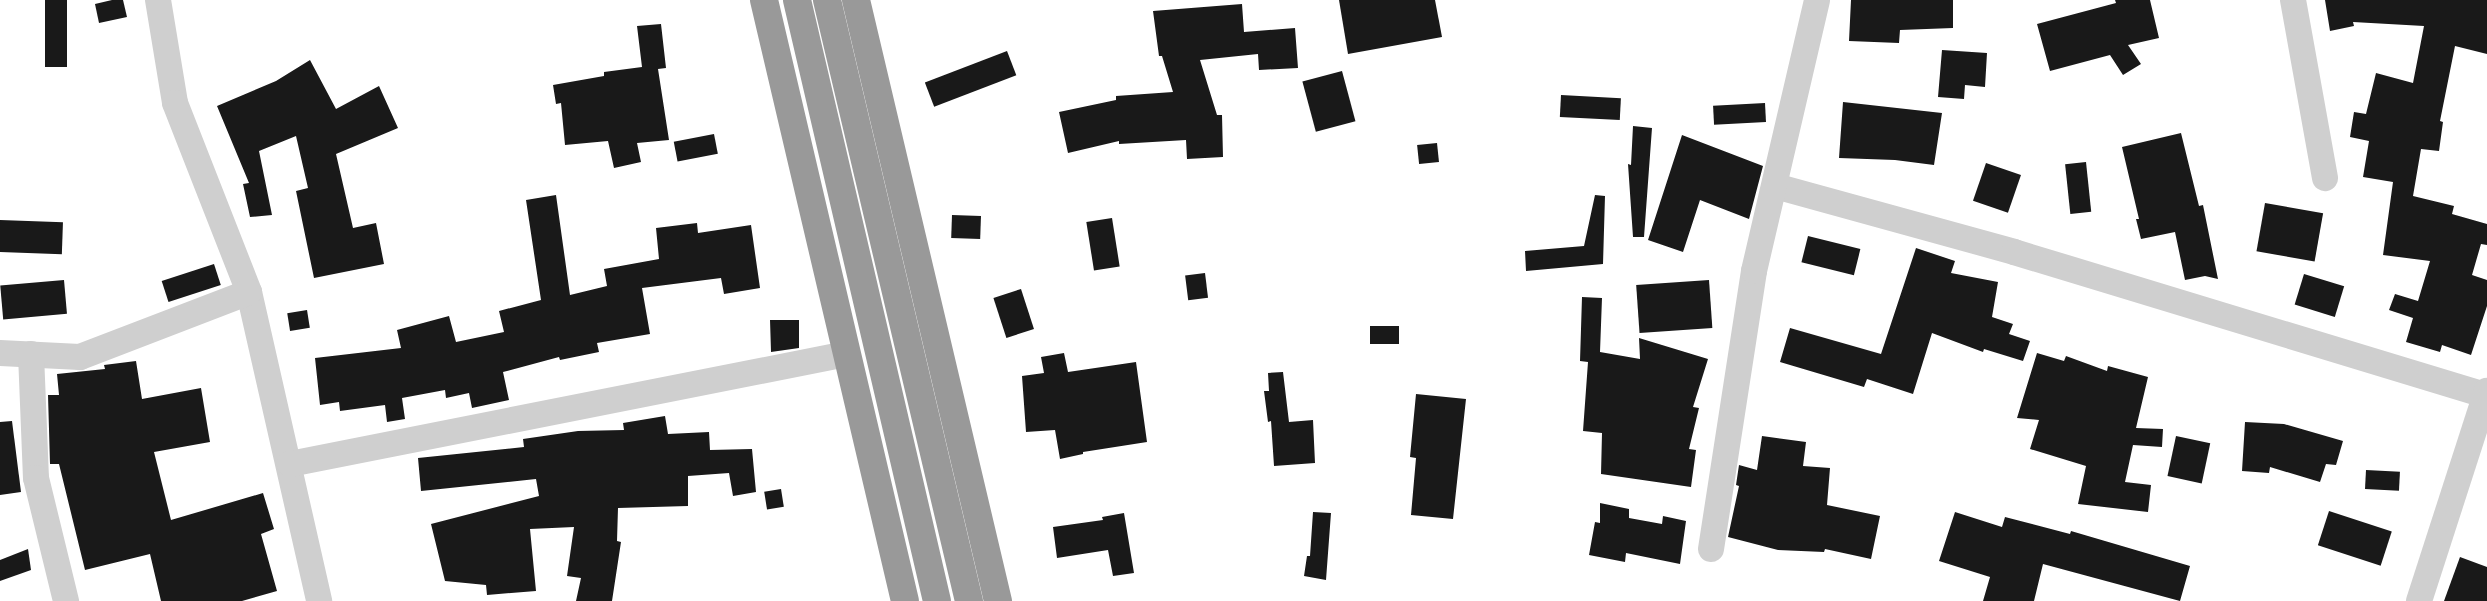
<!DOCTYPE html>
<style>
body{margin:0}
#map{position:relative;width:2487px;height:601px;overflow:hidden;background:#fff;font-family:"Nunito Sans",sans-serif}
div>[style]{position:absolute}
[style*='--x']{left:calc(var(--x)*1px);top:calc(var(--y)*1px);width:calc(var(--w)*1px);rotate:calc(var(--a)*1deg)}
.building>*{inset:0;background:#191919;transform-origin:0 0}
.street>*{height:26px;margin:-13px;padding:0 13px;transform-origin:13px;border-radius:13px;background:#cfcfcf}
.highway>*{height:28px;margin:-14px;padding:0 14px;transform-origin:14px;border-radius:14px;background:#999}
span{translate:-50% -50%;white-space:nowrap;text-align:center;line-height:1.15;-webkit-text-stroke:5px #fff;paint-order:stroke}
</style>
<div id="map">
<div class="building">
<i style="left:45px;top:0;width:22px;height:67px"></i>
<i style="clip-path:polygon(112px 0,123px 0,127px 17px,99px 23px,95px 4px)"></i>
<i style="clip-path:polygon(1339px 0,1435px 0,1442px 37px,1348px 54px)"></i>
<i style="clip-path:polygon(1851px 0,1953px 0,1953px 28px,1900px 30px,1899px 43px,1849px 41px)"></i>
<i style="clip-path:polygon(2115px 0,2150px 0,2159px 38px,2128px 45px,2141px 64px,2123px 75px,2110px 55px,2050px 71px,2037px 24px,2116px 3px)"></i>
<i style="clip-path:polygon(2325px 0,2487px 0,2487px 54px,2455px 46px,2440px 121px,2443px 122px,2439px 151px,2421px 149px,2413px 196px,2454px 206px,2452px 214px,2487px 224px,2487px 245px,2481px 244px,2472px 275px,2487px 280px,2487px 306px,2471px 355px,2442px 345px,2440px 352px,2406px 342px,2413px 318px,2389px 310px,2395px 294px,2418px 301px,2430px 261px,2383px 255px,2393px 182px,2363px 177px,2369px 141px,2350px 137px,2354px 112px,2366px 114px,2376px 73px,2413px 83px,2424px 26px,2353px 22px,2354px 26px,2330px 31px)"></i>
<i style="clip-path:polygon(1242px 4px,1244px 32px,1295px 28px,1298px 68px,1259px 70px,1258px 54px,1200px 60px,1217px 115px,1222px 115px,1223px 157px,1187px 159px,1186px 140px,1119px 144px,1119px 141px,1068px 153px,1059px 112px,1116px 100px,1116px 96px,1173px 92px,1162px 56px,1159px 56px,1153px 11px)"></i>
<i style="clip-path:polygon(661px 24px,666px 68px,658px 69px,669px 140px,637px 143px,641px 162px,614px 168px,608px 141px,565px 145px,561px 103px,556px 104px,553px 85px,604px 76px,604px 72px,642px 67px,637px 26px)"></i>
<i style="clip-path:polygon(1942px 50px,1987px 53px,1985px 87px,1965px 85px,1964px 99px,1938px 97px)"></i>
<i style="left:1007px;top:51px;width:26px;height:88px;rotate:69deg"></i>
<i style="clip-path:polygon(310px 60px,336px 109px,379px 86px,398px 128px,336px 154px,353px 228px,376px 223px,384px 264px,314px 278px,296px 191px,308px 188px,296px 136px,259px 151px,272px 215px,250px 217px,243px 184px,249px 183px,217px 106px,276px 81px)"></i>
<i style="left:1342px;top:71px;width:52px;height:41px;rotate:75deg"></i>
<i style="left:1561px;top:95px;width:60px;height:22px;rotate:3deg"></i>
<i style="clip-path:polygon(1843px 102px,1942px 113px,1934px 165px,1895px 160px,1839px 158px)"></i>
<i style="left:1765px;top:103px;width:19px;height:52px;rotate:87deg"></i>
<i style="clip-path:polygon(1633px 126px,1652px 128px,1644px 237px,1633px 237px,1628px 164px,1631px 165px)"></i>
<i style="clip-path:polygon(2181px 133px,2199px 206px,2203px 205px,2218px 279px,2205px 276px,2185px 280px,2175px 232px,2141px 239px,2136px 219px,2139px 219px,2122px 147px)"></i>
<i style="left:714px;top:134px;width:20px;height:41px;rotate:79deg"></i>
<i style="clip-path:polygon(1682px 135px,1763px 166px,1749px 219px,1700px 200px,1683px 252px,1648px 240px)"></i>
<i style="left:1437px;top:143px;width:19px;height:20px;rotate:84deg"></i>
<i style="left:2086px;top:162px;width:50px;height:21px;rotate:84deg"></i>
<i style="left:1986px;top:163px;width:37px;height:40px;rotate:19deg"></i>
<i style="clip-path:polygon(556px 195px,570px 295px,607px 286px,604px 269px,659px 259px,656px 228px,697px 223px,698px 233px,751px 225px,760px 288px,724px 294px,721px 278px,642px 288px,650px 334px,597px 343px,599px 352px,560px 360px,559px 357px,503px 372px,509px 400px,472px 408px,469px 393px,446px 398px,445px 390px,402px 398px,405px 419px,387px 422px,385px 405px,340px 411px,339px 402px,320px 405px,315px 358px,401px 348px,397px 330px,449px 316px,456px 342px,504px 332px,499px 311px,541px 300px,526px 200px)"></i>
<i style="clip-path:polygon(1595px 195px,1605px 196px,1603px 264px,1526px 271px,1525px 251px,1584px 246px)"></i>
<i style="left:2265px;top:203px;width:59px;height:49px;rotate:10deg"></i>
<i style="left:952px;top:215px;width:29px;height:23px;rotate:2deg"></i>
<i style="left:1112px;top:218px;width:49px;height:26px;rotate:81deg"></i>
<i style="left:0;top:220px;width:63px;height:32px;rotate:2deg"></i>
<i style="left:1808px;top:236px;width:54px;height:27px;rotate:14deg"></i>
<i style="clip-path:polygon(1916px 248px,1955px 261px,1951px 273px,1998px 282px,1992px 317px,2013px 324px,2009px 334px,2030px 341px,2023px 361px,1984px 349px,1983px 352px,1932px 333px,1913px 394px,1867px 379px,1864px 387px,1780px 362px,1790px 328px,1881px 354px)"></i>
<i style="left:214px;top:264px;width:22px;height:55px;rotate:72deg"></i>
<i style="left:1205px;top:273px;width:25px;height:20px;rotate:83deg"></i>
<i style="left:2304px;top:274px;width:42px;height:32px;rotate:17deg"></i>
<i style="left:64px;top:280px;width:34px;height:64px;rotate:85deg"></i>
<i style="left:1709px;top:280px;width:48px;height:73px;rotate:86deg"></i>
<i style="left:1021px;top:289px;width:42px;height:29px;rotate:72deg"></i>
<i style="clip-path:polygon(1582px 297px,1602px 298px,1600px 352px,1640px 359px,1639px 338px,1708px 359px,1693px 407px,1699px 408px,1689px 449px,1696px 450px,1691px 487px,1601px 474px,1602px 433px,1583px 431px,1588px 362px,1580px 361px)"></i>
<i style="left:307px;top:310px;width:18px;height:20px;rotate:81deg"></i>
<i style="clip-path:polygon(770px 320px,799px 320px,799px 348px,771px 352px)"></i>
<i style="left:1399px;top:326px;width:18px;height:29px;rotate:90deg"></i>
<i style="clip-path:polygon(1064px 353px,1068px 372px,1136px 362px,1147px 442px,1083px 452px,1083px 454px,1060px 459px,1055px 430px,1026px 432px,1022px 376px,1044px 373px,1041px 357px)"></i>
<i style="clip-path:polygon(2037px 353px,2064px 361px,2066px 356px,2107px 371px,2108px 366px,2148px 377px,2136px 428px,2163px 429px,2162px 447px,2133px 445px,2125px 482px,2151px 485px,2148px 512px,2078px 504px,2086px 466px,2030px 449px,2039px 420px,2017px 418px)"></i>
<i style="clip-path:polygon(136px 361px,142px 399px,201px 388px,210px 442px,154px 452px,171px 520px,263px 493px,274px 529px,261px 534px,277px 591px,242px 601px,161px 601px,150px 554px,85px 570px,59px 464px,50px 464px,48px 395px,59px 395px,57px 374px,105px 369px,104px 365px)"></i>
<i style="clip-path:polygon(1283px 372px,1289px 422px,1313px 420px,1315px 463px,1274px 466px,1271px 421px,1268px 422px,1264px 391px,1269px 391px,1268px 373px)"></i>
<i style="clip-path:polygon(1416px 394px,1466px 399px,1453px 519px,1411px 515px,1416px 458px,1410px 457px)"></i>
<i style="clip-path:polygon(665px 416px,668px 434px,709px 432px,710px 450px,752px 449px,756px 492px,733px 496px,729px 473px,688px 476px,688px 506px,618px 508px,617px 541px,621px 542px,612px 601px,576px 601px,581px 578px,567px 576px,574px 527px,530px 529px,536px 591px,487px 595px,486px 585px,445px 581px,431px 524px,539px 496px,536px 479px,421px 491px,418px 458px,524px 447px,523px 439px,578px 431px,624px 430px,623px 423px)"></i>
<i style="clip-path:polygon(12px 421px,21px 492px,0 495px,0 422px)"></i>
<i style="clip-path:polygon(2245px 422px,2284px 424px,2343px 441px,2336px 465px,2326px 464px,2320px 482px,2270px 467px,2269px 473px,2242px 471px)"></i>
<i style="clip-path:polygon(1762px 436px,1806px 442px,1803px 466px,1830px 468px,1827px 505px,1880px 516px,1871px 559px,1825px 549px,1824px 552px,1778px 550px,1728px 537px,1739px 486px,1736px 485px,1739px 465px,1757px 470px)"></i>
<i style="left:2176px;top:436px;width:35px;height:41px;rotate:12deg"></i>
<i style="left:2366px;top:470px;width:34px;height:19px;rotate:3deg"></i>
<i style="left:781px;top:489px;width:18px;height:17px;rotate:81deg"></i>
<i style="clip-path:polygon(1600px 503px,1629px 509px,1629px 518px,1662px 524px,1663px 516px,1686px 521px,1680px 564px,1626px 553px,1625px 562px,1589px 555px,1595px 522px,1600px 523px)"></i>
<i style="left:2329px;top:511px;width:66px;height:36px;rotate:18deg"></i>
<i style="clip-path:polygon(1313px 512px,1331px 513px,1326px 580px,1304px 576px,1307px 556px,1310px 556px)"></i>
<i style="clip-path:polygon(1955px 512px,2002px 527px,2005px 517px,2070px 534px,2071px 531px,2190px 566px,2180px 601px,2043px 564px,2034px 601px,1983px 601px,1990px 577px,1939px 561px)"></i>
<i style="clip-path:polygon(1124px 513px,1134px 573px,1113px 576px,1108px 550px,1057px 558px,1053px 527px,1103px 520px,1102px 517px)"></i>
<i style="clip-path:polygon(28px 549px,31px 570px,0 581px,0 560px)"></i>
<i style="clip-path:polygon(2460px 557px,2487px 567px,2487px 601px,2444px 601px)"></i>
</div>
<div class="street">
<i style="--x:158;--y:0;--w:104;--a:80.6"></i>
<i style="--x:175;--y:103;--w:203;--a:68.6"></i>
<i style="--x:249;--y:292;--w:317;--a:77.2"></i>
<i style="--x:2293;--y:0;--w:181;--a:79.8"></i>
<i style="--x:1775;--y:186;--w:248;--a:15.4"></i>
<i style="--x:2014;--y:252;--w:493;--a:16.9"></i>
<i style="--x:0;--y:353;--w:80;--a:2.9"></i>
<i style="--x:80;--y:357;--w:181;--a:-21"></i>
<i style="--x:31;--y:354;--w:124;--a:87.7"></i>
<i style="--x:36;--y:478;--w:127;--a:76.3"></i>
<i style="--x:290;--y:464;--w:567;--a:-11.19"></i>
<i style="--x:1711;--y:549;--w:281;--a:-81.2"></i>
<i style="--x:1754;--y:271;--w:278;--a:-76.9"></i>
<i style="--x:2419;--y:601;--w:221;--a:-72.1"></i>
</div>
<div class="highway">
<i style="--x:764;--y:0;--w:617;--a:76.8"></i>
<i style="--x:797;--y:0;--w:617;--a:76.89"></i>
<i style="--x:827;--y:0;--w:618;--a:76.71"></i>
<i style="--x:856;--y:0;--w:618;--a:76.71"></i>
</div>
</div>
